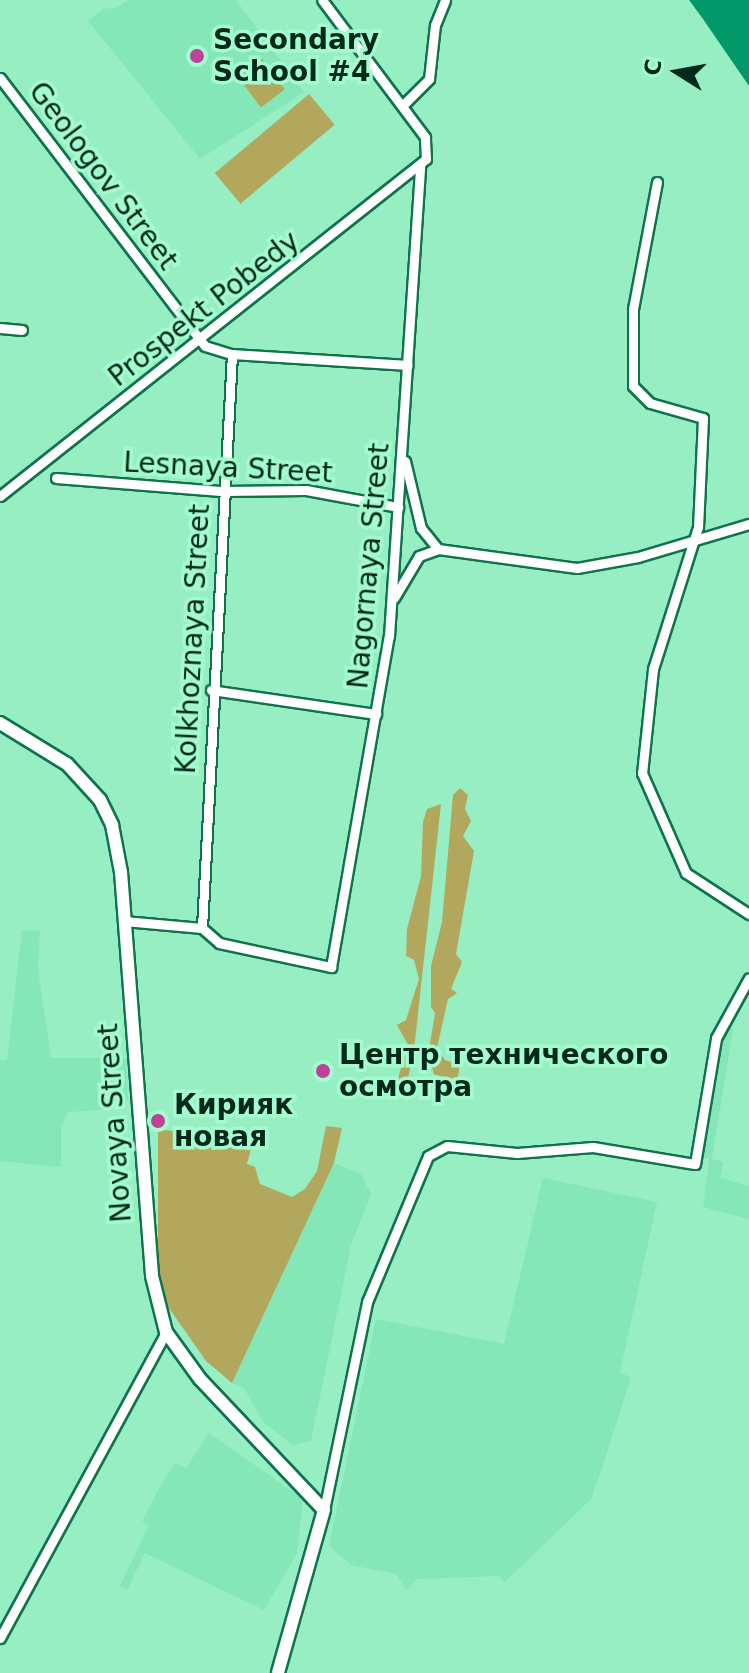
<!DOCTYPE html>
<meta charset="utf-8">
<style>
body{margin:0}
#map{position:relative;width:749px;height:1673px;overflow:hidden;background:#97eec3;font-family:"DejaVu Sans",sans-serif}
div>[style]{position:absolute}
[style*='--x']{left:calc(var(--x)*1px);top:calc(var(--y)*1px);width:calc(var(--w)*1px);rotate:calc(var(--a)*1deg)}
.built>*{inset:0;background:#85e6b7}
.green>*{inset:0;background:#b2a85d;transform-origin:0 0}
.water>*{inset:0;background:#039867}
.roads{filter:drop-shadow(2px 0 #0e734e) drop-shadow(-2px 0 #0e734e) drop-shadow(0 2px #0e734e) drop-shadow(0 -2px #0e734e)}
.street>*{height:9px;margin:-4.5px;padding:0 4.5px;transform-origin:4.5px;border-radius:4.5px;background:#fff}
.secondary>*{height:12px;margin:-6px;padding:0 6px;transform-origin:6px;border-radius:6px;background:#fff}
.dots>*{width:22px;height:22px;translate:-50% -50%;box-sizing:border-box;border:4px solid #a4fbd0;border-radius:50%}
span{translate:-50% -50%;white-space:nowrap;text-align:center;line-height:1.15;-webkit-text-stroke:7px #a4fbd0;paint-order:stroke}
.poi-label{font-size:28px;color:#022919;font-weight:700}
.left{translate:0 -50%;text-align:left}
.street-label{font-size:28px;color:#022919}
.north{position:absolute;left:637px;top:32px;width:80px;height:80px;-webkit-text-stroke:6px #a4fbd0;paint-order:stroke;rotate:281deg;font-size:22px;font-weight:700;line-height:32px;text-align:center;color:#022919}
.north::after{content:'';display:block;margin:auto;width:28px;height:36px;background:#022919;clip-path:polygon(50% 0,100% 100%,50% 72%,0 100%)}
</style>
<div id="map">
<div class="built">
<i style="clip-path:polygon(128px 0,236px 0,304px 92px,200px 159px,88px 21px,104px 8px,114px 9px)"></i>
<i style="clip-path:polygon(22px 930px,40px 931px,38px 969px,51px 1058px,126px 1058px,128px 1100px,119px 1101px,119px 1109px,68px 1112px,61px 1127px,61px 1167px,0 1161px,0 1060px,7px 1060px)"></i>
<i style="clip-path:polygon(722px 1027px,733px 1029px,712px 1159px,723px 1162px,720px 1178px,749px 1186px,749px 1219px,703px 1207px,709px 1159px,701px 1157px)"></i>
<i style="clip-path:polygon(334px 1163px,361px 1174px,371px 1194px,351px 1245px,311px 1441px,293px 1445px,263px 1422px,244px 1388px,232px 1383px)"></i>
<i style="clip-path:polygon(543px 1178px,657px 1202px,620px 1373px,631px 1377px,603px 1465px,591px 1499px,505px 1582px,499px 1576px,417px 1579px,406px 1590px,396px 1574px,351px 1565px,329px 1546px,376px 1319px,504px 1344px)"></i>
<i style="clip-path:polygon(209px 1433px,303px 1499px,297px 1553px,264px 1610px,145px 1553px,127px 1590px,120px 1586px,149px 1525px,142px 1521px,161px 1485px,175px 1463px,186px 1468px)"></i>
</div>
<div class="green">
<i style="left:262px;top:59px;width:38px;height:30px;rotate:53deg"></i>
<i style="left:309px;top:94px;width:40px;height:123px;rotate:50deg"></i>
<i style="clip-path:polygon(460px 788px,468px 795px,465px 809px,471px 821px,463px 836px,474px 851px,456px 954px,462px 962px,451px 989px,457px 993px,448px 999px,437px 1048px,445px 1060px,460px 1065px,457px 1082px,434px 1074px,428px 1056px,435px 1013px,431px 1007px,431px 966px,442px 922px,453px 795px)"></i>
<i style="clip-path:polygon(441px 804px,414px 1050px,404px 1097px,395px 1088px,408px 1045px,397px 1025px,406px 1020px,419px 979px,414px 960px,406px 956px,407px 929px,421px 876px,423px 822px,427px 809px)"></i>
<i style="clip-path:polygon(326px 1126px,342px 1128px,334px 1163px,232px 1383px,206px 1361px,164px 1301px,158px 1262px,158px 1129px,253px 1142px,247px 1164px,255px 1167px,260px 1184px,292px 1197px,305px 1189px,317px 1171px)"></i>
</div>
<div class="water">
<i style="clip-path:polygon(689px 0,749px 0,749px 86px,703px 19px)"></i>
</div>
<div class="roads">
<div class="street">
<i style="--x:0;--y:78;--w:337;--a:52.6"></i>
<i style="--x:205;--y:346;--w:28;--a:17"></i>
<i style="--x:232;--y:354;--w:176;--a:3.6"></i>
<i style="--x:403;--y:105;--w:37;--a:-45"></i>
<i style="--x:429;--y:79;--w:54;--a:-83.7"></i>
<i style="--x:435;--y:25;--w:27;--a:-68"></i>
<i style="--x:657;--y:182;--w:129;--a:100.7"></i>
<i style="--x:633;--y:309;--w:77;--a:90"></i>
<i style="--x:633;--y:386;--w:24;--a:45"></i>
<i style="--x:650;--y:403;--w:55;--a:15.8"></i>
<i style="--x:703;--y:418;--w:109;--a:92.6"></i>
<i style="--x:698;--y:527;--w:149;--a:107.6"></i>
<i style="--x:653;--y:669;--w:105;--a:96"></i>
<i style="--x:642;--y:773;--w:109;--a:66.3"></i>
<i style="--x:686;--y:873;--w:75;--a:33.1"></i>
<i style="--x:0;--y:328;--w:22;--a:5"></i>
<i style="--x:405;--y:461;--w:69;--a:76.6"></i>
<i style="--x:421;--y:528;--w:27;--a:51"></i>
<i style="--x:56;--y:478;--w:168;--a:4.5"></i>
<i style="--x:223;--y:491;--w:83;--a:-0.7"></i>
<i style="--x:306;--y:490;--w:94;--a:10.5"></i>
<i style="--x:0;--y:496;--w:543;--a:-38.35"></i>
<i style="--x:426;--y:159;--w:22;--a:-93"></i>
<i style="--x:425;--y:137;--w:171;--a:-126.9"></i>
<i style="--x:394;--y:598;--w:49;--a:-59.2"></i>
<i style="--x:419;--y:556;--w:20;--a:-20"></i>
<i style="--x:438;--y:549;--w:140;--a:7.8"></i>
<i style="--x:577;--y:568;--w:62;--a:-10.2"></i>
<i style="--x:638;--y:557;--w:116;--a:-16.6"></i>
<i style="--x:211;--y:690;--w:167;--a:8.3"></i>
<i style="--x:124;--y:921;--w:78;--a:5.1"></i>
<i style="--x:202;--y:928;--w:23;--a:41"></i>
<i style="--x:219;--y:943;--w:115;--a:12.1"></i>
<i style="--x:331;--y:967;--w:336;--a:-80.1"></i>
<i style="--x:389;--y:636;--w:470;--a:-86.2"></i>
<i style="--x:202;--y:928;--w:575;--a:-87.01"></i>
<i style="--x:324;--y:1510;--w:212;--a:-78.3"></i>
<i style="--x:367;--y:1302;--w:158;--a:-67.3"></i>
<i style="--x:428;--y:1156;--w:21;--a:-28"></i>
<i style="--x:447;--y:1146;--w:70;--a:5.7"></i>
<i style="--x:517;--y:1153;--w:76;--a:-4.5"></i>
<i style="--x:593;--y:1147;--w:103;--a:9.5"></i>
<i style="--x:695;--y:1164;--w:128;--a:-80.5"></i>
<i style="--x:716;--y:1038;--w:68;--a:-61.2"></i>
<i style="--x:0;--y:1638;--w:348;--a:-61.5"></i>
</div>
<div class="secondary">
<i style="--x:0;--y:723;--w:79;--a:31.5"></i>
<i style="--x:67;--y:764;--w:49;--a:47.5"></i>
<i style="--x:100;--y:800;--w:28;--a:64"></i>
<i style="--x:112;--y:825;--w:48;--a:79.2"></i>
<i style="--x:121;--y:872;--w:405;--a:85.6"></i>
<i style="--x:152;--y:1276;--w:58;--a:76"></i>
<i style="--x:166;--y:1332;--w:58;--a:54.1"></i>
<i style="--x:200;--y:1379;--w:180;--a:46.6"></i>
<i style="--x:324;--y:1510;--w:169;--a:105.8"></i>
</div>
</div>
<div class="dots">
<i style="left:197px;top:56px;background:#bc4397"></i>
<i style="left:323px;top:1071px;background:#bc4397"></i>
<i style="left:158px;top:1121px;background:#bc4397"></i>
</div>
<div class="poi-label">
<span class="left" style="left:213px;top:56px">Secondary<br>School #4</span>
<span class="left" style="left:339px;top:1071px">Центр технического<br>осмотра</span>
<span class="left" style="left:174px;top:1121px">Кирияк<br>новая</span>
</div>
<div class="street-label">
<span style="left:103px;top:176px;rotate:53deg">Geologov Street</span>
<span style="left:204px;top:309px;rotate:-38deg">Prospekt Pobedy</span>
<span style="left:228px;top:468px;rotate:3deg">Lesnaya Street</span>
<span style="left:369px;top:566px;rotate:-85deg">Nagornaya Street</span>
<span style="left:193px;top:639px;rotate:-87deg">Kolkhoznaya Street</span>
<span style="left:115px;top:1123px;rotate:-94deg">Novaya Street</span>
</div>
<div class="north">С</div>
</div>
